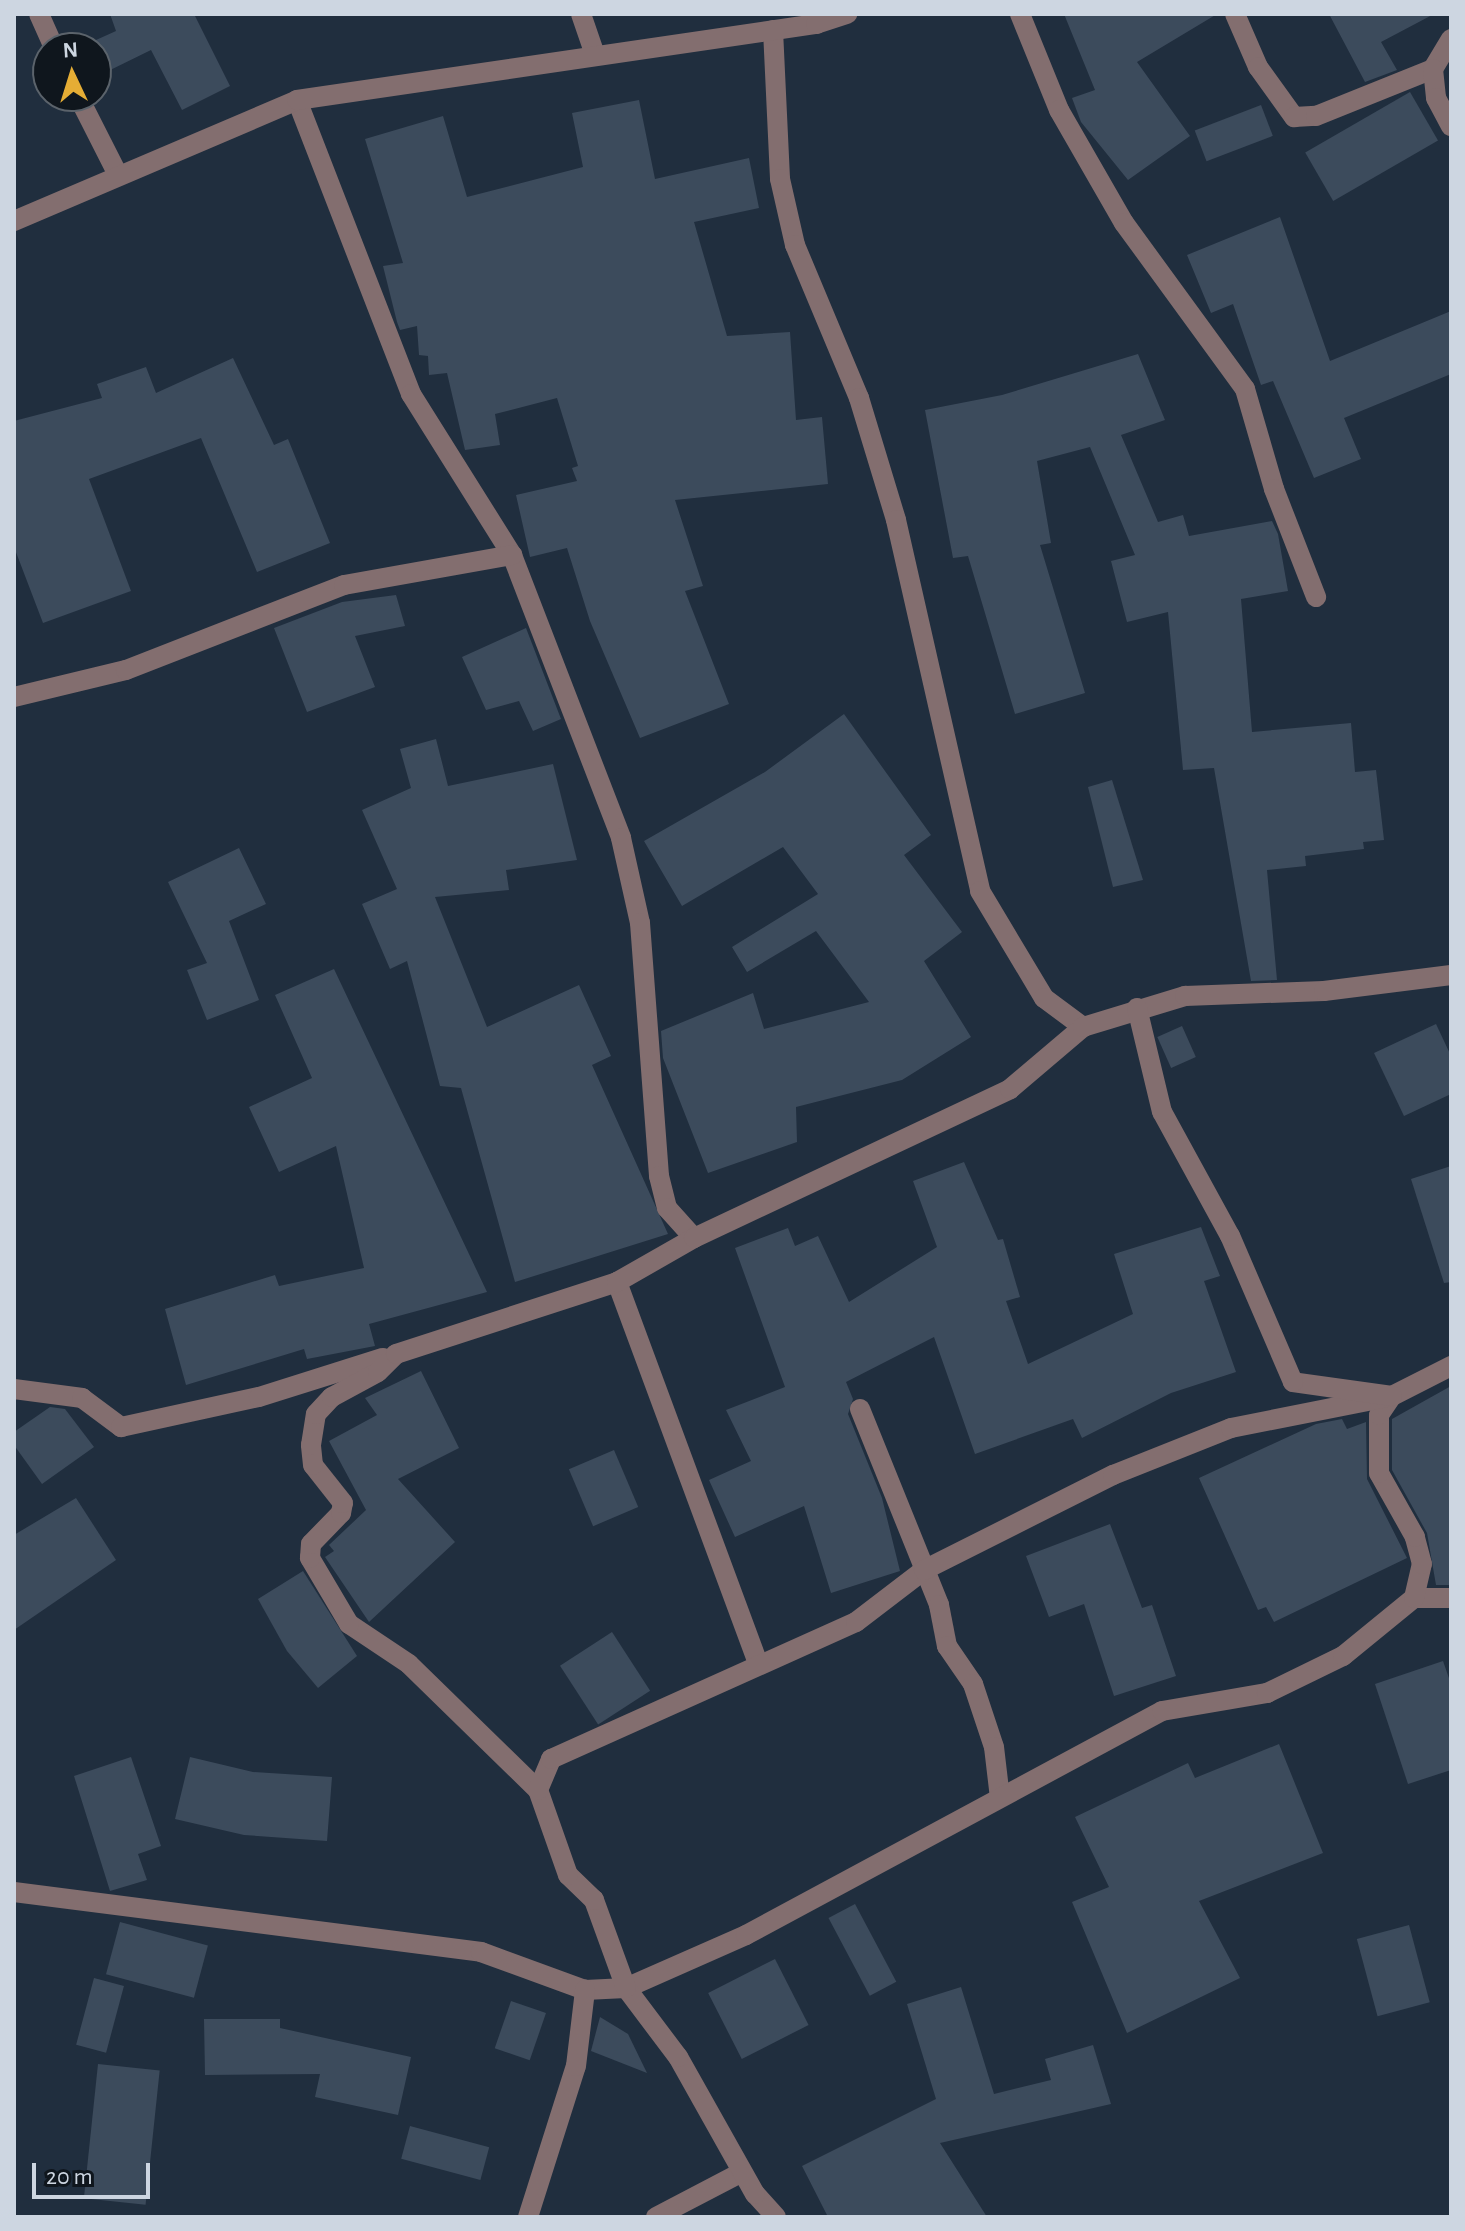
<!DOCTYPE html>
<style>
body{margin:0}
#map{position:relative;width:1465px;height:2231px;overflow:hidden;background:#202e3e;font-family:"Alegreya Sans",sans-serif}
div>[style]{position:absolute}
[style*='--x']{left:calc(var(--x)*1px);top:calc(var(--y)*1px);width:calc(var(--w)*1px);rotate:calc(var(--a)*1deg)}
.building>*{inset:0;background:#3c4b5c;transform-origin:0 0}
.minor>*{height:20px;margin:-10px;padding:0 10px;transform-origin:10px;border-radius:10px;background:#836e6f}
span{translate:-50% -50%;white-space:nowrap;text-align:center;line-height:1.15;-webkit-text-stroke:8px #0f161d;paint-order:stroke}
.frame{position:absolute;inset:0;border:16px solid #cdd6e1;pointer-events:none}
.north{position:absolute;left:32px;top:32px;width:80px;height:80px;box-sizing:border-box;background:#0f161d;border:2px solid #5b636b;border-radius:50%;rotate:356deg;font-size:22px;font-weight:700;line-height:32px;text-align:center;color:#cdd6e1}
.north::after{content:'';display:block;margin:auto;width:28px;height:36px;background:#e5ad35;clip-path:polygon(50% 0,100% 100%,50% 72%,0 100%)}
.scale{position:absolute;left:32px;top:2163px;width:118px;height:36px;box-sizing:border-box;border:4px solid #cdd6e1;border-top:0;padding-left:10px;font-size:24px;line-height:28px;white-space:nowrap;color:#cdd6e1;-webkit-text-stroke:6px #0f161d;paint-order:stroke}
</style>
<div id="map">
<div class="building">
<i style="clip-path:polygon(110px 14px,194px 14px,230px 86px,182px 110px,151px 50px,96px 77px,96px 40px,116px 31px)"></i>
<i style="clip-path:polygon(1064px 14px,1217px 14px,1137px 62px,1190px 136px,1128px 180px,1081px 122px,1072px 98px,1095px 90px)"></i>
<i style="clip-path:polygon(1329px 14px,1434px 14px,1381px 42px,1397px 70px,1365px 82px)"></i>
<i style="left:1410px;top:92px;width:56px;height:121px;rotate:60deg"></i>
<i style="clip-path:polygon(639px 100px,655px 179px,749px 158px,759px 208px,694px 222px,727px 336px,790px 332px,796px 420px,822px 417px,828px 484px,675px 500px,703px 586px,685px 591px,729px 704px,640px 738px,590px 621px,567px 548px,530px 557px,516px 495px,577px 481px,572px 468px,578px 466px,557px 398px,495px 414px,500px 445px,465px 450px,447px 373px,429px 375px,428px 356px,419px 355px,417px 326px,400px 330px,397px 322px,383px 266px,403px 263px,365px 139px,443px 116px,467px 197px,583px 167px,572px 113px)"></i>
<i style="left:1261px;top:105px;width:33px;height:71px;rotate:69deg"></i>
<i style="clip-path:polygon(1280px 217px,1330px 361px,1451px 311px,1451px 374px,1344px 418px,1361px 459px,1314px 478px,1273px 381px,1261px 385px,1233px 304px,1211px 313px,1187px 255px)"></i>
<i style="clip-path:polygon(1138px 354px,1165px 420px,1121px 435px,1158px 522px,1183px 515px,1189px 536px,1272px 521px,1278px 534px,1288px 591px,1241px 599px,1252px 732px,1351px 723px,1355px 772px,1376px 770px,1384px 840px,1363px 842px,1364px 849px,1305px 856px,1306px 866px,1267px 870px,1277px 980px,1251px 981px,1214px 768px,1183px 770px,1168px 612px,1127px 622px,1111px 561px,1135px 555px,1090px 447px,1037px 461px,1051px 543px,1040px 545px,1085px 693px,1015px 714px,968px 556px,953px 558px,925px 410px,1002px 395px)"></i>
<i style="clip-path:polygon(233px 358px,274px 445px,288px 439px,330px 543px,257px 572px,201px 438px,89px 479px,131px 591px,43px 623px,14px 547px,14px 421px,102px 398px,97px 384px,146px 367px,156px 393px)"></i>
<i style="clip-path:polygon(396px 595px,405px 626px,355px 636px,375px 687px,307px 712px,274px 628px,342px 602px)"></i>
<i style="clip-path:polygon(526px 628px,561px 719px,533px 731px,519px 701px,486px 710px,462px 657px)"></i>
<i style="clip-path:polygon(844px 714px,931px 835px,904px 855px,962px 932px,924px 961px,971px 1037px,902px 1080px,796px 1107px,797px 1142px,708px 1173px,663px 1058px,661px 1031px,753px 993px,764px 1029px,869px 1002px,816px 931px,747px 972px,732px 947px,818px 894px,783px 847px,682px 906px,644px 841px,765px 772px)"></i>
<i style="clip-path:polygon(436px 739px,448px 786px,553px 764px,577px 860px,506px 870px,509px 890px,435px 897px,487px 1027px,579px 985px,611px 1056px,592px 1065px,668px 1234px,515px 1282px,461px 1088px,440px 1086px,407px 961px,390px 969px,362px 904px,397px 889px,362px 810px,411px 788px,400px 749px)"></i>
<i style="clip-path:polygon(1112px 780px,1143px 880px,1113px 887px,1088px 787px)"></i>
<i style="clip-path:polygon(239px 848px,266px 904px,229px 921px,259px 1000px,207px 1020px,187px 970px,207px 963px,168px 882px)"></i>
<i style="clip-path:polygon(334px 969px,487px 1292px,369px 1324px,375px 1346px,307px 1359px,304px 1349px,186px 1385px,165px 1309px,275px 1275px,279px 1286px,364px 1268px,336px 1146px,279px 1172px,249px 1107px,312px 1078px,275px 995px)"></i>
<i style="clip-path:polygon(1436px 1024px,1451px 1056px,1451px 1094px,1404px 1116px,1374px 1053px)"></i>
<i style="left:1182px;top:1026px;width:34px;height:27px;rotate:66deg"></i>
<i style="clip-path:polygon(964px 1162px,998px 1240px,1003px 1239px,1020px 1297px,1006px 1301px,1028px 1364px,1133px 1314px,1114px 1254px,1201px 1227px,1220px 1276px,1204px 1281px,1236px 1372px,1171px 1393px,1082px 1438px,1073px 1419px,975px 1454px,934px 1337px,846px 1382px,853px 1399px,848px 1414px,882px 1498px,900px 1571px,831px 1593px,804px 1506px,735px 1537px,709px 1480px,751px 1461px,726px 1410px,785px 1387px,735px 1248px,788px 1228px,795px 1246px,818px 1236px,849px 1302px,937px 1247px,913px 1181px)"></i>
<i style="clip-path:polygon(1451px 1166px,1451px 1282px,1444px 1283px,1411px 1179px)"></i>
<i style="clip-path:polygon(421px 1371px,459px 1448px,398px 1479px,455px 1542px,369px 1622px,325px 1557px,334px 1551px,329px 1545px,366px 1510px,329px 1441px,377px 1415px,365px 1398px)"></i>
<i style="clip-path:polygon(1451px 1386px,1451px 1585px,1436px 1585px,1427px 1533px,1392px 1470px,1392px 1419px)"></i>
<i style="clip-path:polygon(50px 1407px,65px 1409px,94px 1447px,42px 1484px,14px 1445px,14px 1432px)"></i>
<i style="clip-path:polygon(1342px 1419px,1347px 1429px,1366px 1422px,1367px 1479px,1407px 1558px,1274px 1622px,1266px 1607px,1258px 1610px,1199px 1478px,1316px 1424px)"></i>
<i style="left:614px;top:1450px;width:62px;height:49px;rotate:67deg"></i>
<i style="clip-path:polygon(76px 1498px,116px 1560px,14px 1630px,14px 1535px)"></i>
<i style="clip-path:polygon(1110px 1524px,1142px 1608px,1152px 1605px,1176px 1676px,1114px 1696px,1084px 1604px,1049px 1617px,1026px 1556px)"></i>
<i style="clip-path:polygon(303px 1571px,357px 1656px,318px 1688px,287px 1651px,258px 1599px)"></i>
<i style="left:612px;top:1632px;width:70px;height:62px;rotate:57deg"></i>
<i style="clip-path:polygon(1443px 1661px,1451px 1684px,1451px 1770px,1408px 1784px,1375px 1684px)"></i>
<i style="clip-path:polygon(1279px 1744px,1323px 1853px,1199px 1901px,1240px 1978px,1127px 2033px,1072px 1902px,1109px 1887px,1075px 1817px,1188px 1763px,1195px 1778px)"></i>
<i style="clip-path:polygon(131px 1757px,161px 1846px,138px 1854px,147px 1880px,110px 1891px,74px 1776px)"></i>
<i style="clip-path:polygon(190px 1757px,253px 1772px,332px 1777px,327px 1841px,244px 1835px,175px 1819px)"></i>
<i style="left:855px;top:1904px;width:88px;height:30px;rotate:62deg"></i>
<i style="left:120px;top:1922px;width:91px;height:54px;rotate:15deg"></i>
<i style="left:1409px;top:1925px;width:80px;height:54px;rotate:75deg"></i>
<i style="left:775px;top:1959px;width:74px;height:75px;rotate:63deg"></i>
<i style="left:94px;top:1978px;width:31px;height:69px;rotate:15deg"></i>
<i style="clip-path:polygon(961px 1987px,994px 2094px,1051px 2080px,1045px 2059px,1093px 2045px,1111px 2104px,940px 2143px,987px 2217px,828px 2217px,802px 2166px,936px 2099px,907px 2004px)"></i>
<i style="left:511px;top:2001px;width:37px;height:50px;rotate:19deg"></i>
<i style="clip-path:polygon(600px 2017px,628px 2034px,647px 2073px,591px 2051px)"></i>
<i style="clip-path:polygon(204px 2019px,280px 2019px,280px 2028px,411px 2057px,398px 2115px,315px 2097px,320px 2074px,205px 2075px)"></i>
<i style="left:98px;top:2064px;width:62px;height:135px;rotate:6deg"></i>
<i style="left:410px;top:2126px;width:82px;height:34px;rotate:15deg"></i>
</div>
<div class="minor">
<i style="--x:39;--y:14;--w:37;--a:66"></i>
<i style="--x:581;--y:14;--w:40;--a:71.1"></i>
<i style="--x:1020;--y:14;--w:104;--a:67.9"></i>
<i style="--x:1059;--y:110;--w:130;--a:60.1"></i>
<i style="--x:1124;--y:223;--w:205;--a:53.9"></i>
<i style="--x:1245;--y:389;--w:104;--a:73.8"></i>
<i style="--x:1274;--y:489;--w:116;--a:68.7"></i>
<i style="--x:1235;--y:14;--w:58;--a:66.5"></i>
<i style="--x:1258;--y:67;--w:62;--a:54.2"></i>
<i style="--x:1294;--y:117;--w:22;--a:-3"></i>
<i style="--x:1316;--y:116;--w:126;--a:-21.9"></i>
<i style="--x:773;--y:30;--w:149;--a:87.3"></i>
<i style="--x:780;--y:179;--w:68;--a:77.2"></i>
<i style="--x:795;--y:245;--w:166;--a:67.3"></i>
<i style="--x:859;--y:398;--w:127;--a:73.1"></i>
<i style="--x:896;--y:520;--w:380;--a:77.2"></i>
<i style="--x:980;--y:891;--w:125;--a:59.1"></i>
<i style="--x:1044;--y:998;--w:49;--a:36.6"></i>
<i style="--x:1451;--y:39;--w:35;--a:121"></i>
<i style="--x:1433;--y:69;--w:29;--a:84"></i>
<i style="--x:1436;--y:98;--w:32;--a:62"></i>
<i style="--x:78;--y:96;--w:86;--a:63.1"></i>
<i style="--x:297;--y:100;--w:315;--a:68.8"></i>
<i style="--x:411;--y:394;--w:190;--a:57.9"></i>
<i style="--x:512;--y:555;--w:303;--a:68.9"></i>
<i style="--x:621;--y:838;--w:87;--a:77.4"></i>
<i style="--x:640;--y:923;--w:254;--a:85.7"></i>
<i style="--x:659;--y:1176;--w:33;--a:76"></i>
<i style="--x:667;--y:1208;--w:40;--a:48"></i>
<i style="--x:14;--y:221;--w:308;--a:-23.1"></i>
<i style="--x:297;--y:100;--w:525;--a:-8.33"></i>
<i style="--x:816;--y:24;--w:33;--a:-18"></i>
<i style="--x:14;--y:697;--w:115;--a:-13.6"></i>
<i style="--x:126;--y:670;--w:234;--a:-21.3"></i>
<i style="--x:344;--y:585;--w:171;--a:-10.1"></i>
<i style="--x:617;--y:1282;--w:406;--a:69.7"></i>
<i style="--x:14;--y:1389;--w:69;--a:7.5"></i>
<i style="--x:82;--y:1398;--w:49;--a:36.6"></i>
<i style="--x:121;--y:1427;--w:141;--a:-12.3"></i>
<i style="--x:259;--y:1397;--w:130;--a:-17.5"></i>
<i style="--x:860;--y:1409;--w:211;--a:68"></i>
<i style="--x:939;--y:1605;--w:42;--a:79"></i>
<i style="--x:947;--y:1646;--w:46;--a:55.6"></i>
<i style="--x:973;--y:1684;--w:66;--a:71.6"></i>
<i style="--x:994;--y:1747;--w:51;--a:83.3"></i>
<i style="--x:1414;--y:1598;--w:37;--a:0"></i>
<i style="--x:538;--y:1790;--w:180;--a:-135.7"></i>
<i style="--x:409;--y:1664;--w:72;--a:-146.3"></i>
<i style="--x:349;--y:1624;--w:77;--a:-120.6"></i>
<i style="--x:310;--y:1558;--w:14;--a:-86"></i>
<i style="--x:311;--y:1544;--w:43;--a:-45.9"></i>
<i style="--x:341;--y:1513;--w:10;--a:-79"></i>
<i style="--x:343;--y:1503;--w:48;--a:-128.3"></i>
<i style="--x:313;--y:1465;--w:20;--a:-96"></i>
<i style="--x:311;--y:1445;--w:31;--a:-81"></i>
<i style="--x:316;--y:1414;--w:23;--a:-47"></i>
<i style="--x:332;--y:1397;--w:52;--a:-28.5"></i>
<i style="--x:378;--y:1372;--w:25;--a:-45"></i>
<i style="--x:396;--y:1354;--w:232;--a:-18"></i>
<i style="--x:617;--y:1282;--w:89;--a:-29.7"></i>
<i style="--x:694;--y:1238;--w:349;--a:-25.2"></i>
<i style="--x:1010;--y:1089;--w:96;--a:-40.3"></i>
<i style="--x:1083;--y:1027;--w:107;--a:-16.9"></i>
<i style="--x:1185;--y:996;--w:139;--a:-2.1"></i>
<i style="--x:1324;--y:991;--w:128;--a:-7.2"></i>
<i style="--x:14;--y:1892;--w:471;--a:7.3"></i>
<i style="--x:481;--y:1952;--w:111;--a:20.1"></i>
<i style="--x:585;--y:1990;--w:41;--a:-2.8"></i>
<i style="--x:626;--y:1988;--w:131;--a:-23.8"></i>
<i style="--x:746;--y:1935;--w:472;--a:-28.3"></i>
<i style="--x:1162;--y:1711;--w:107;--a:-9.7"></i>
<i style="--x:1267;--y:1693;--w:85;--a:-26"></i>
<i style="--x:1343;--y:1656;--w:92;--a:-39.2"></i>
<i style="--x:1414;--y:1598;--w:35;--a:-77"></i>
<i style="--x:1422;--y:1564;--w:28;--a:-105"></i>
<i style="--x:1415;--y:1537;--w:73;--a:-119.4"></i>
<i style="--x:1379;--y:1473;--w:58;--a:-90"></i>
<i style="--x:1379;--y:1415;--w:23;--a:-56"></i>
<i style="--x:1392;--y:1396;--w:66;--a:-27"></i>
<i style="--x:528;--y:2217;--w:158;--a:-72.4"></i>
<i style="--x:576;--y:2066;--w:77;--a:-83.2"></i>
<i style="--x:656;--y:2217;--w:97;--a:-27.6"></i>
<i style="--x:776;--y:2217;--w:31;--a:-132"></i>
<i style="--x:755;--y:2194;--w:157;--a:-119.3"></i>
<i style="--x:678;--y:2057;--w:86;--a:-127"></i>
<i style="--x:626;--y:1988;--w:94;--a:-110"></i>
<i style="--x:594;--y:1900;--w:36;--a:-136"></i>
<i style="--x:568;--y:1875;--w:90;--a:-109.4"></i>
<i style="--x:538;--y:1790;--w:34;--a:-67"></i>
<i style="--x:551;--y:1759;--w:334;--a:-24.2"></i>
<i style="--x:856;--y:1622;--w:86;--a:-37.4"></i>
<i style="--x:924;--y:1570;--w:212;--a:-26.7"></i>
<i style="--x:1113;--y:1475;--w:127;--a:-21.7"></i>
<i style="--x:1231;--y:1428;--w:164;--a:-11.2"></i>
<i style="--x:1392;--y:1396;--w:100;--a:-172"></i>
<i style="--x:1293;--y:1382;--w:159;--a:-113.3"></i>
<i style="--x:1230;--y:1236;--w:141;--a:-118.7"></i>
<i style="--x:1162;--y:1112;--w:107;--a:-103.5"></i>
</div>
<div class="frame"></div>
<div class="north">N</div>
<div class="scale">20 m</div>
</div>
